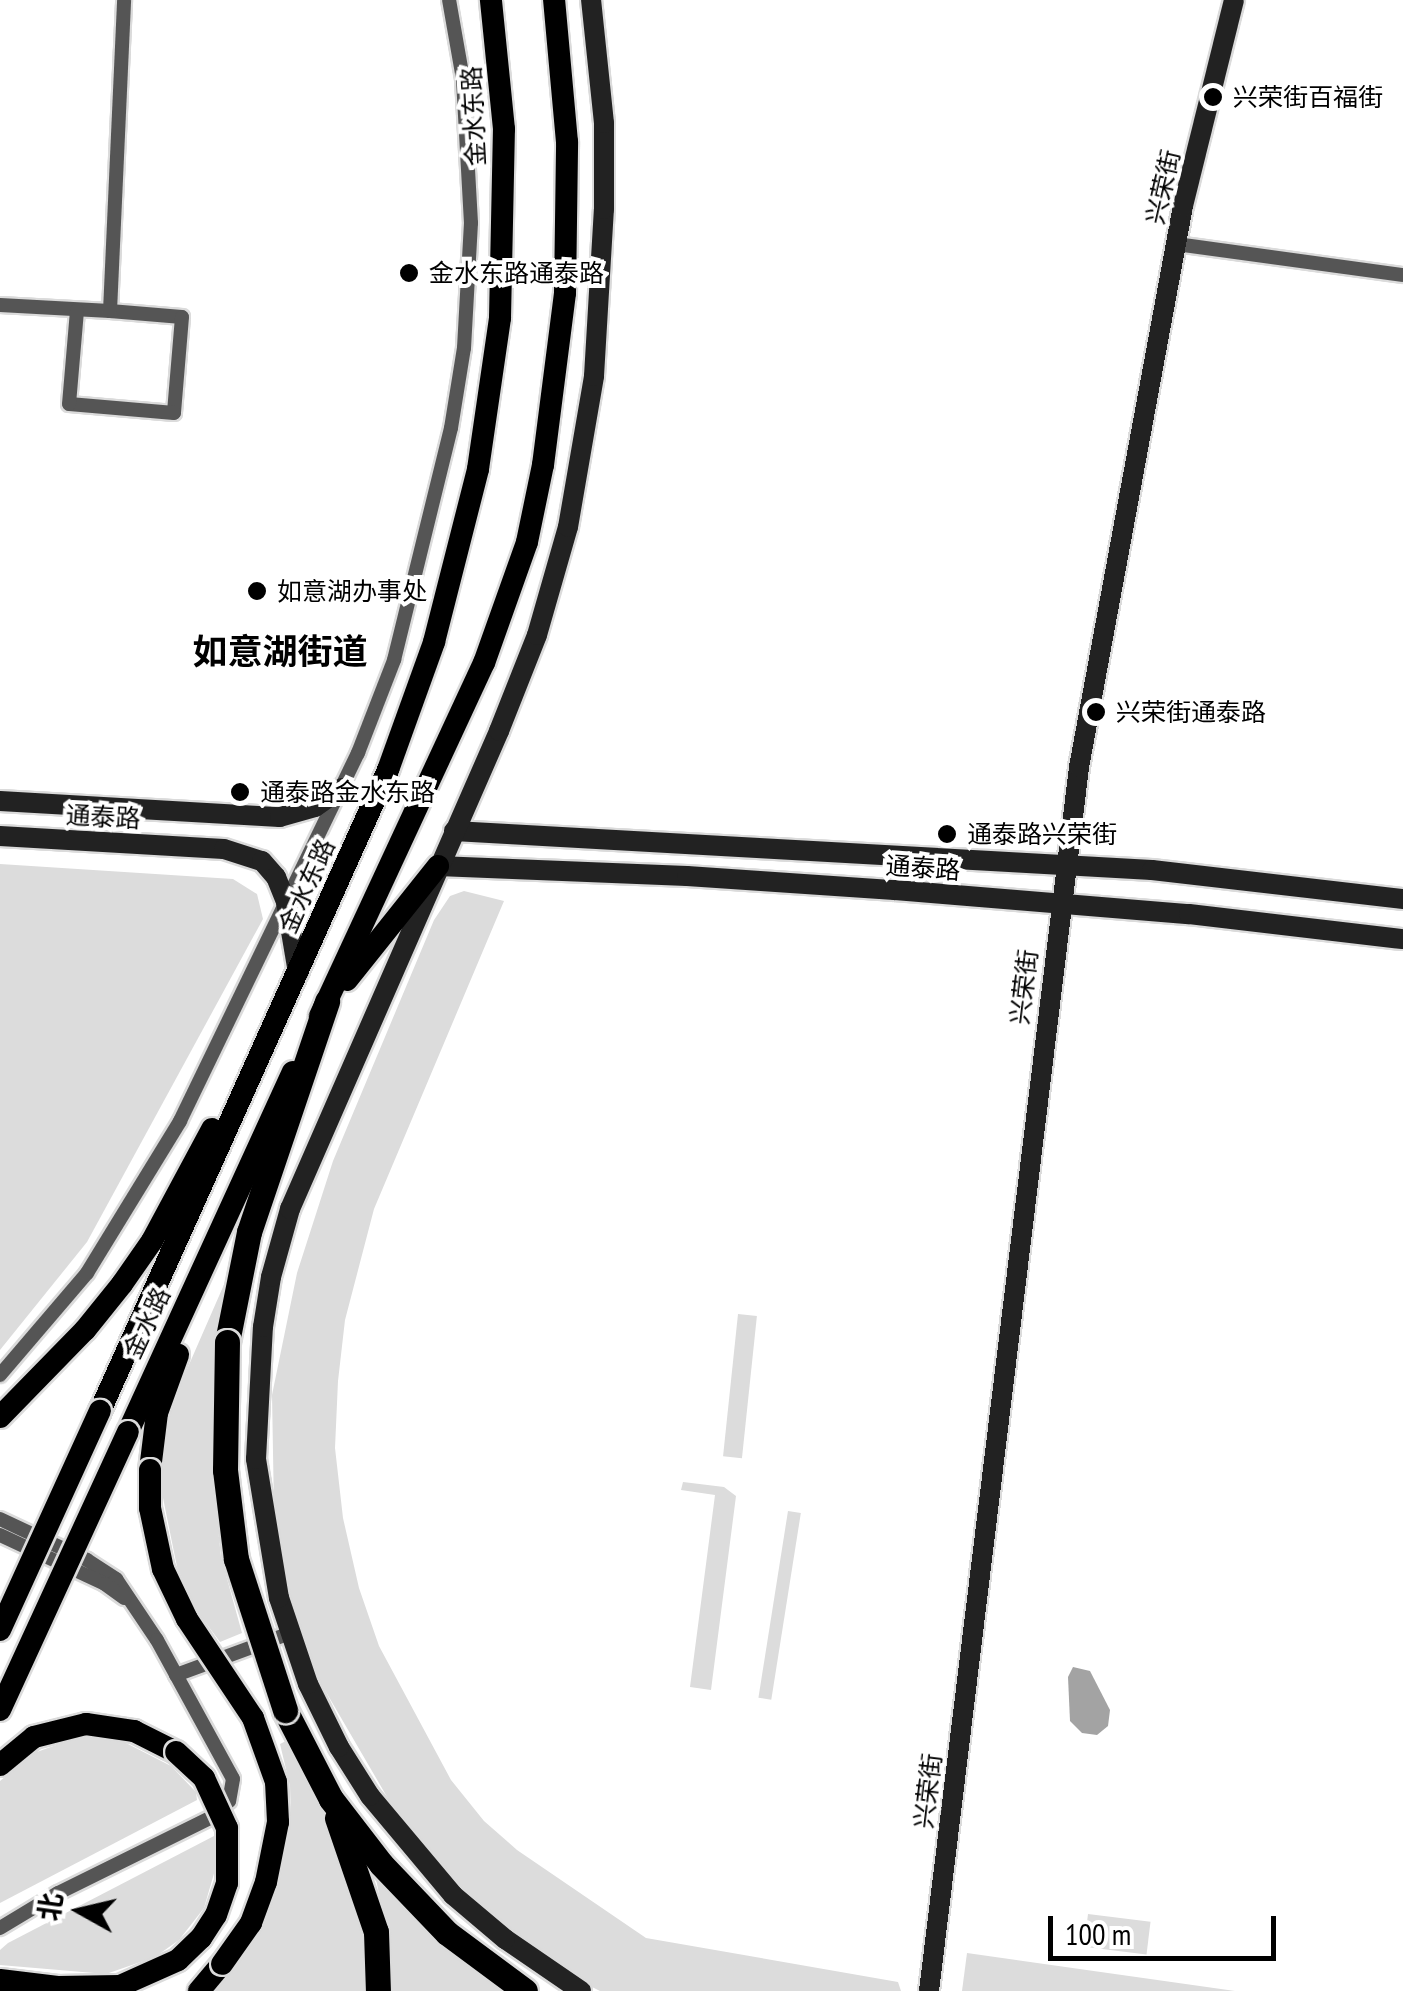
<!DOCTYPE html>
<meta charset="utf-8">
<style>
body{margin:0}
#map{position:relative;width:1403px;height:1991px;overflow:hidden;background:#fff;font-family:"PT Sans Narrow","Noto Sans SC",sans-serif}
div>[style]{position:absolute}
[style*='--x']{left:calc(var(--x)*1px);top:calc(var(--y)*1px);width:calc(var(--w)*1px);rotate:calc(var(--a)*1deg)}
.green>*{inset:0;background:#dcdcdc;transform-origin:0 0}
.water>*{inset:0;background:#a3a3a3}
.roads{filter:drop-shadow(2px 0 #dbdbdb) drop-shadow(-2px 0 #dbdbdb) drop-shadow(0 2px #dbdbdb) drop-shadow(0 -2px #dbdbdb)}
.street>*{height:14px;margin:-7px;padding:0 7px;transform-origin:7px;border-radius:7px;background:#555}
.secondary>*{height:20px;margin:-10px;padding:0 10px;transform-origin:10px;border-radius:10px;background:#222}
.primary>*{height:22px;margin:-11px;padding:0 11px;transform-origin:11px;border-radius:11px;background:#000}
.highway>*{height:25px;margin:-12.5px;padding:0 12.5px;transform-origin:12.5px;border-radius:12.5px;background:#000}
.bridges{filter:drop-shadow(2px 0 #dbdbdb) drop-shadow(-2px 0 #dbdbdb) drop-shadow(0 2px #dbdbdb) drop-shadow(0 -2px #dbdbdb)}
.primary-bridge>*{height:22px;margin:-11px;padding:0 11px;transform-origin:11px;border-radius:11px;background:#000}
.highway-bridge>*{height:25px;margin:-12.5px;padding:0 12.5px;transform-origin:12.5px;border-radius:12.5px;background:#000}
.dots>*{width:28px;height:28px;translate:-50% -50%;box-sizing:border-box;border:5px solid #fff;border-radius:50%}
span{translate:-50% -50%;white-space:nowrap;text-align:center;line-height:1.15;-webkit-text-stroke:8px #fff;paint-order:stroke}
.poi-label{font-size:25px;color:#000}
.left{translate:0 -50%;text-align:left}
.street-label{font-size:25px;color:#000}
.district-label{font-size:35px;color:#000;font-weight:700}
.north{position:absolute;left:30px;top:1861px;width:100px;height:100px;-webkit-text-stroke:8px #fff;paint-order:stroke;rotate:278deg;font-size:28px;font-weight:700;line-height:40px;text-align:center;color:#000}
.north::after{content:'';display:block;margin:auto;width:35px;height:45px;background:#000;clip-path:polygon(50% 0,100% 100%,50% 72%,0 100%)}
.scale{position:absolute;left:1048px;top:1916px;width:228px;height:45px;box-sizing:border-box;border:5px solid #000;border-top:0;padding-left:12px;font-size:30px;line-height:35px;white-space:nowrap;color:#000;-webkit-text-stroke:8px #fff;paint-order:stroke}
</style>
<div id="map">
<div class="green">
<i style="clip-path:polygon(0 864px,233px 879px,257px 894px,263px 919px,87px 1242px,0 1350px)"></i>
<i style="clip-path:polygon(464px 891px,504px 901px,374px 1209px,345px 1320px,338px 1381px,335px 1448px,343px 1518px,359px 1588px,379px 1646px,451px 1780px,484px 1821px,517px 1850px,646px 1938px,898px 1982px,901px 1991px,600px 1991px,572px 1977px,490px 1921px,404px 1826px,319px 1680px,287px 1587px,274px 1510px,272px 1395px,297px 1273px,333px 1161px,434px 920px,450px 896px)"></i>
<i style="clip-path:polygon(226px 1280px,213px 1366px,212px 1470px,221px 1557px,242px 1633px,220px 1642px,197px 1611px,177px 1567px,160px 1483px,164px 1440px,174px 1399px)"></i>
<i style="left:738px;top:1314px;width:19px;height:143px;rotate:6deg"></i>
<i style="clip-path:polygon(683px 1482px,724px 1487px,736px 1496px,711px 1690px,690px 1687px,715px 1495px,681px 1490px)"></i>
<i style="left:788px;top:1511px;width:13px;height:189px;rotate:9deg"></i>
<i style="clip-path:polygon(84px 1735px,126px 1743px,171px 1766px,196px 1792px,197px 1800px,0 1903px,0 1781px,34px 1753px)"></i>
<i style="clip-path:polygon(286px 1741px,330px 1826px,363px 1916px,369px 1991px,215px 1991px,251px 1945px,278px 1887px,291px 1823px,290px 1786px,280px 1744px)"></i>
<i style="clip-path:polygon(214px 1836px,215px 1870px,204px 1908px,179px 1940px,155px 1957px,106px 1974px,0 1965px,0 1950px,8px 1943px)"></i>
<i style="clip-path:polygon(375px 1874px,453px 1955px,502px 1991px,388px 1991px,389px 1944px)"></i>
<i style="left:1088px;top:1914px;width:63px;height:33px;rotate:7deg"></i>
<i style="clip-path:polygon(967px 1953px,1235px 1991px,962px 1991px)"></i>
</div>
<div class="water">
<i style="clip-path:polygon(1073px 1667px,1090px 1671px,1110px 1710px,1108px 1726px,1097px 1735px,1082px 1733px,1070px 1721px,1068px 1677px)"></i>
</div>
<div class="roads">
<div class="street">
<i style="--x:1176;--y:244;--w:229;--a:7.8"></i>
<i style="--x:0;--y:305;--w:110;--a:3.1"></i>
<i style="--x:110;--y:311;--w:72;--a:4.8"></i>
<i style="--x:182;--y:317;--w:96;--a:94.8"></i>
<i style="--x:174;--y:413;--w:105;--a:-175.1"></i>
<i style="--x:69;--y:404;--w:94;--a:-85.1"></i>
<i style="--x:110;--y:311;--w:311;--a:-87.4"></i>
<i style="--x:0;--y:1375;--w:134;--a:-49.5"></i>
<i style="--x:87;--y:1273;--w:178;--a:-58.5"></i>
<i style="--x:180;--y:1121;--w:409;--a:-64.2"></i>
<i style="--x:358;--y:753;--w:100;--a:-68.8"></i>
<i style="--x:394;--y:660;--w:239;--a:-76.2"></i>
<i style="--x:451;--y:428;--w:81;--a:-80.8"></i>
<i style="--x:464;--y:348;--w:125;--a:-86.8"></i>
<i style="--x:471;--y:223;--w:144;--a:-93.2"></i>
<i style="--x:463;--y:79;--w:80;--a:-100"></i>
<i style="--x:0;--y:1519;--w:96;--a:25.2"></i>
<i style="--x:87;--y:1560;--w:35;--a:33"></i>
<i style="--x:116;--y:1579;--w:73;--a:56.1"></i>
<i style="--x:157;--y:1640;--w:158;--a:61.3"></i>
<i style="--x:233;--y:1779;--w:22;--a:100"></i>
<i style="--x:229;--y:1801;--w:23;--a:137"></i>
<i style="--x:212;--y:1817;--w:172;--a:153.7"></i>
<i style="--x:58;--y:1893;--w:68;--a:148.9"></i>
<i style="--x:0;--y:1535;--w:116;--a:25"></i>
<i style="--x:105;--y:1584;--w:24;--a:36"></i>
<i style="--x:176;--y:1675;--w:121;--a:-20.2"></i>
</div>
<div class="secondary">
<i style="--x:0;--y:801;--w:280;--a:3.3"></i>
<i style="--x:280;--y:817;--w:36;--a:-16"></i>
<i style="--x:315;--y:807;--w:33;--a:-35"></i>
<i style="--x:454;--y:831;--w:699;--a:3.2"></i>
<i style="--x:1152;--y:870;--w:253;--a:6.6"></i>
<i style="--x:0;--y:836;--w:224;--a:3.3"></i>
<i style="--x:224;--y:849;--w:40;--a:18"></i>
<i style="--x:262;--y:861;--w:21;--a:49"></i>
<i style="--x:276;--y:877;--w:27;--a:68"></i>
<i style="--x:286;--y:902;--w:72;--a:80.4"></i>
<i style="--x:438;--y:866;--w:249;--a:2.3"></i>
<i style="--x:687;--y:876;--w:208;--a:3.9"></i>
<i style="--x:895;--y:890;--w:295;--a:4.7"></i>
<i style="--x:1189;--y:914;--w:215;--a:6.7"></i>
<i style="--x:581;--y:1991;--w:92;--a:-145.6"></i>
<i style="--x:505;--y:1939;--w:68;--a:-139.8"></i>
<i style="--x:453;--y:1895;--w:129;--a:-130"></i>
<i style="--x:370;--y:1796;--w:58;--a:-122.3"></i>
<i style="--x:339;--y:1747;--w:70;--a:-116.2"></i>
<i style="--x:308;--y:1684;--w:91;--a:-108.6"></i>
<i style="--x:279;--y:1598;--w:141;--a:-99.4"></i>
<i style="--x:256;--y:1459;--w:132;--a:-87"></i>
<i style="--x:263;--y:1327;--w:51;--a:-80.9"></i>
<i style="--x:271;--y:1277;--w:71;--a:-74.4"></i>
<i style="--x:290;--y:1209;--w:522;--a:-66.38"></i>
<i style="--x:499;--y:731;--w:103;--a:-68.4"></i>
<i style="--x:537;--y:635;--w:112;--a:-74"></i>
<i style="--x:568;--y:527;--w:153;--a:-80.2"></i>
<i style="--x:594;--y:376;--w:167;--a:-86.6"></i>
<i style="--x:604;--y:209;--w:86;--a:-90"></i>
<i style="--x:604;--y:123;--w:124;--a:-96"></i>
<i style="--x:929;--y:1991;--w:1233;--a:-83.01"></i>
<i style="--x:1079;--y:767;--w:571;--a:-79.5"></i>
<i style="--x:1183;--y:206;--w:212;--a:-76.1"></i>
</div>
<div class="primary">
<i style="--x:347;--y:980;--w:146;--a:-51.4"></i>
<i style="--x:320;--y:1016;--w:389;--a:-65.1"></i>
<i style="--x:484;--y:663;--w:128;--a:-70.4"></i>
<i style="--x:527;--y:542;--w:79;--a:-78.3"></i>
<i style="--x:543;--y:465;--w:173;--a:-82.7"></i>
<i style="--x:565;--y:293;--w:151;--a:-89.2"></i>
<i style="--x:567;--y:142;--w:143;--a:-95.2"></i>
<i style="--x:100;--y:1411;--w:703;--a:-65.81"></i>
<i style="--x:388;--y:770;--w:136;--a:-70.2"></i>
<i style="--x:434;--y:642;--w:179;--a:-75.7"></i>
<i style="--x:478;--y:469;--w:153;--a:-81.7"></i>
<i style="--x:500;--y:318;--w:189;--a:-88.8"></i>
<i style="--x:504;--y:129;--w:130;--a:-95.8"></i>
<i style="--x:0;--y:1417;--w:122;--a:-45.7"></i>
<i style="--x:85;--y:1330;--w:59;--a:-51.2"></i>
<i style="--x:122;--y:1284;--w:52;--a:-55.1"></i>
<i style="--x:152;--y:1241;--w:127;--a:-61.8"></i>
<i style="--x:128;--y:1432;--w:396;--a:-65.4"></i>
<i style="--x:150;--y:1470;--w:57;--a:-83"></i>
<i style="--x:157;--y:1413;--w:62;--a:-70.1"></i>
<i style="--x:0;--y:1765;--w:44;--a:-39.5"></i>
<i style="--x:34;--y:1737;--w:54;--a:-14"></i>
<i style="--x:86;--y:1724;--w:49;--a:8.3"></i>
<i style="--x:134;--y:1731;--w:47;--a:26.6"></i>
<i style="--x:199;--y:1991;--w:35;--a:-50"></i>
</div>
<div class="highway">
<i style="--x:227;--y:1342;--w:112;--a:-78.7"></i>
<i style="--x:249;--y:1232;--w:244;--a:-71.3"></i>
<i style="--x:285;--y:1710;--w:100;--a:62.7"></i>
<i style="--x:331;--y:1799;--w:82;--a:52.4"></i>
<i style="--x:381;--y:1864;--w:95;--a:46.3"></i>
<i style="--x:447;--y:1933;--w:97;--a:36.6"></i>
<i style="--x:337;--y:1818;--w:120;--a:71.1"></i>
<i style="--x:376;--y:1932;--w:59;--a:88.1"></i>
</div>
</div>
<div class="bridges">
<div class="primary-bridge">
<i style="--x:150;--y:1470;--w:38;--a:90"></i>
<i style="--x:150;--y:1508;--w:62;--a:78"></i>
<i style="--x:163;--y:1569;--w:55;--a:64.4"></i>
<i style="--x:187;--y:1619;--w:119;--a:56.3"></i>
<i style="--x:253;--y:1718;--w:68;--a:70.2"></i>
<i style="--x:276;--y:1782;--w:40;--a:87.1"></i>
<i style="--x:278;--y:1822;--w:61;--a:101.3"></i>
<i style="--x:266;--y:1882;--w:44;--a:110.1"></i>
<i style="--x:251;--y:1923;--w:50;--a:125.3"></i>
<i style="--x:0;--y:1630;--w:241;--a:-65.5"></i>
<i style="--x:0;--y:1710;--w:306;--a:-65.3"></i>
<i style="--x:0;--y:1980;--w:58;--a:6.9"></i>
<i style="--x:58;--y:1987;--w:62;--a:-0.9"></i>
<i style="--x:120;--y:1986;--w:64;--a:-24.1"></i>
<i style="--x:178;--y:1960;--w:32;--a:-44"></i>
<i style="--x:201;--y:1938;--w:27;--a:-57"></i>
<i style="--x:216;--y:1915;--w:34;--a:-71"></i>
<i style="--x:227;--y:1883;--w:55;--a:-90"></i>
<i style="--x:227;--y:1828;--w:55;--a:-114.7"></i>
<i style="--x:204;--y:1778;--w:38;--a:-137"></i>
</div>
<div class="highway-bridge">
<i style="--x:227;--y:1342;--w:128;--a:90.9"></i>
<i style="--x:225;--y:1470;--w:90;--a:83"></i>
<i style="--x:236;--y:1559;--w:159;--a:72"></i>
</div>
</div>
<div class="dots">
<i style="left:1213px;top:97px;background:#000"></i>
<i style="left:409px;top:273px;background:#000"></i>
<i style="left:257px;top:591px;background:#000"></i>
<i style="left:1096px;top:712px;background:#000"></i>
<i style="left:240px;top:792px;background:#000"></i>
<i style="left:947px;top:834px;background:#000"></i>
</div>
<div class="poi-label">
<span class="left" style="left:1233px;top:97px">兴荣街百福街</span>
<span class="left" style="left:429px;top:273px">金水东路通泰路</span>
<span class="left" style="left:277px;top:591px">如意湖办事处</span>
<span class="left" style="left:1116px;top:712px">兴荣街通泰路</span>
<span class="left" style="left:260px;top:792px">通泰路金水东路</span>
<span class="left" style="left:967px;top:834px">通泰路兴荣街</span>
</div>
<div class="street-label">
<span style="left:474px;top:116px;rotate:-93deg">金水东路</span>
<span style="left:1163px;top:187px;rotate:-77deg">兴荣街</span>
<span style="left:103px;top:817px;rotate:3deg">通泰路</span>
<span style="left:923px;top:868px;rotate:4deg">通泰路</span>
<span style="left:307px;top:886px;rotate:-66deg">金水东路</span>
<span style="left:1024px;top:987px;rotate:-83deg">兴荣街</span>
<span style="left:147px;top:1323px;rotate:-65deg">金水路</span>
<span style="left:928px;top:1791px;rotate:-83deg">兴荣街</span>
</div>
<div class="district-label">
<span style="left:280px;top:651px">如意湖街道</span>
</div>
<div class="north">北</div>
<div class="scale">100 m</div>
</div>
